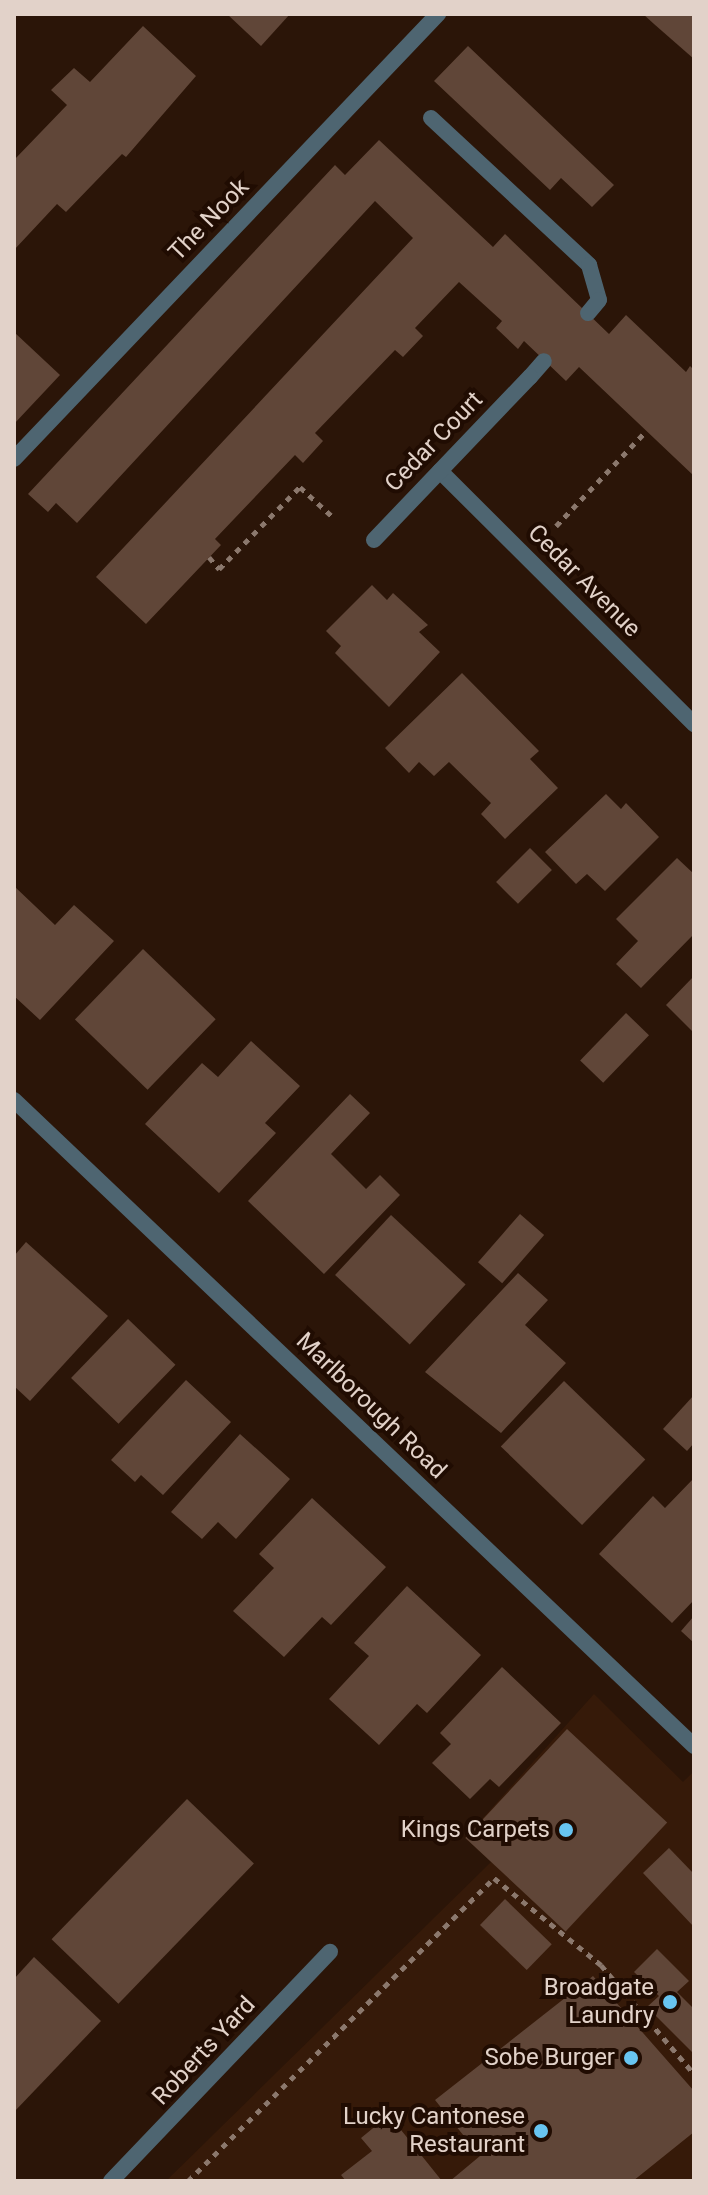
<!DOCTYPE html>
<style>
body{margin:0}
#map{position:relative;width:708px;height:2195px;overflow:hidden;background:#2b1508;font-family:Roboto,sans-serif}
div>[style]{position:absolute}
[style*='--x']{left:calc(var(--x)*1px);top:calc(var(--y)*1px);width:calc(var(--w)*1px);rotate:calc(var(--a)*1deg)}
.built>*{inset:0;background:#361a09}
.building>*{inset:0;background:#604638;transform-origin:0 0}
.path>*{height:5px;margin-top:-2.5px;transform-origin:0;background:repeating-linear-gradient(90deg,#8b786d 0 6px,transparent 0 12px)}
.service>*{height:16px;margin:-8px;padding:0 8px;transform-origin:8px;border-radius:8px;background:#4e6571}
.minor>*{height:16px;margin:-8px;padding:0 8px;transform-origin:8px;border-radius:8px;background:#4e6571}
.dots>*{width:22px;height:22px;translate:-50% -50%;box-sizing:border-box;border:4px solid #200c02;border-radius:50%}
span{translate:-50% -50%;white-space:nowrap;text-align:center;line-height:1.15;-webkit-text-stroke:8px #200c02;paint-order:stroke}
.street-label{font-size:24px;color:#e2d2c9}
.poi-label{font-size:24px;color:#e2d2c9}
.right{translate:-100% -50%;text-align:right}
.frame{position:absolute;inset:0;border:16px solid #e2d2c9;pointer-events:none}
</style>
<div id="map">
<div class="built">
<i style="clip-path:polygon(594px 1694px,683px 1782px,694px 1771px,694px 2181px,166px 2181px,491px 1862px,465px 1838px)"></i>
</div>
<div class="building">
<i style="clip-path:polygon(227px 14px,290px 14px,261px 46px)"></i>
<i style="clip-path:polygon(643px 14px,694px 14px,694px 59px,654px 24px)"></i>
<i style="clip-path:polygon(143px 26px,196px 76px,126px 157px,122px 154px,66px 212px,57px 204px,14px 250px,14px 160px,67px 105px,51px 90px,74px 68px,90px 82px)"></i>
<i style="clip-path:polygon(468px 46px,614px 185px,592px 207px,561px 178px,550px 190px,434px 81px)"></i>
<i style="clip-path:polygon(379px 140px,493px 247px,505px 234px,609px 334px,626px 315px,686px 372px,690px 366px,694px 370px,694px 476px,579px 367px,566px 381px,524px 341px,518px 349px,496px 328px,502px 321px,459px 282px,415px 328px,423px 336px,403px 357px,395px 350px,315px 433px,323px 441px,303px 463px,295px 455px,215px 539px,221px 545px,146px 624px,96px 577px,413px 238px,375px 201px,77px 523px,56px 503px,48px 512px,28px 494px,335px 165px,345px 175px)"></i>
<i style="clip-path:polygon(14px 332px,60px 375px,14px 424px)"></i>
<i style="clip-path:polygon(372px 585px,387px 600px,393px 593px,428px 625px,419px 632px,440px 652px,389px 707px,335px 653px,341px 646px,326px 631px)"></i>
<i style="clip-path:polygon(462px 673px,539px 751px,530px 759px,558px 788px,505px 839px,481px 814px,491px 803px,449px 762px,434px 776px,419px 762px,409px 773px,385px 748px)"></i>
<i style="clip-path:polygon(606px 794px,621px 809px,626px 803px,659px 837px,605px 891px,587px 874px,576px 884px,545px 852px)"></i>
<i style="left:530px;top:848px;width:31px;height:48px;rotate:45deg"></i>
<i style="clip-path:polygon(677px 858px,694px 874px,694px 934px,641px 988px,616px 964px,638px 941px,616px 919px)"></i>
<i style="clip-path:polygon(14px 886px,55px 925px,74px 905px,114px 941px,40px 1020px,14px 996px)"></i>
<i style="left:143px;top:949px;width:101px;height:98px;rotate:44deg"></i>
<i style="clip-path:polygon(694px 976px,694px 1033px,666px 1005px)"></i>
<i style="left:626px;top:1013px;width:32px;height:66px;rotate:44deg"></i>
<i style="clip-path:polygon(251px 1041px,300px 1086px,265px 1123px,276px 1133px,219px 1193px,145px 1124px,202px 1063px,218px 1077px)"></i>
<i style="clip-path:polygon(350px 1094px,370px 1113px,331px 1154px,366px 1189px,380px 1175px,400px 1195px,324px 1274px,248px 1201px)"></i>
<i style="left:520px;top:1214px;width:32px;height:64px;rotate:41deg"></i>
<i style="left:391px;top:1215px;width:102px;height:82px;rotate:43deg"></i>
<i style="clip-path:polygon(26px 1242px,108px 1316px,30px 1401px,14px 1386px,14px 1256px)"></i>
<i style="clip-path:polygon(518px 1273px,548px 1300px,525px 1325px,566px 1363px,501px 1433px,425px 1372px)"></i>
<i style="left:128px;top:1319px;width:66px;height:82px;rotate:44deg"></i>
<i style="clip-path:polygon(186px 1380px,231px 1422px,163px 1495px,141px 1475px,135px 1482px,111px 1460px)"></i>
<i style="left:564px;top:1381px;width:113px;height:91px;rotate:44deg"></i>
<i style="clip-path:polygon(694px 1395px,694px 1443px,687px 1451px,663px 1429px)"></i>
<i style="clip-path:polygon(240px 1434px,290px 1479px,236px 1539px,218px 1522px,202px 1539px,171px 1512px)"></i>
<i style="clip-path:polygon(694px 1478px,694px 1600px,672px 1623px,599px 1554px,653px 1496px,665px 1508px)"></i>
<i style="clip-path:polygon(312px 1498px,386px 1567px,331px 1625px,322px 1617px,284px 1657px,233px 1611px,274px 1568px,259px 1554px)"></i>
<i style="clip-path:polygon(407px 1586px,481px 1655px,427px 1713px,417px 1704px,379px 1745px,329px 1699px,369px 1656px,354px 1643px)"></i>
<i style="clip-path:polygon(694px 1616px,694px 1643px,681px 1631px)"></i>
<i style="clip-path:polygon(502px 1667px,561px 1723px,499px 1787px,490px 1779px,470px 1799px,432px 1763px,451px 1744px,440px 1733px)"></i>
<i style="left:567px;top:1729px;width:137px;height:149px;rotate:43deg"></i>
<i style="left:187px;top:1799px;width:93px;height:195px;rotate:44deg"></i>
<i style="clip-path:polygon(669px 1848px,694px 1874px,694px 1927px,643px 1873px)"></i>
<i style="left:505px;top:1899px;width:65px;height:36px;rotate:44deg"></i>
<i style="clip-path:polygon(657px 1949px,689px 1981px,677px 1992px,694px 2009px,694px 2054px,647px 2007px,659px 1996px,634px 1972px)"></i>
<i style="clip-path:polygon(34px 1957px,101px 2021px,14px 2112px,14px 1979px)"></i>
<i style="clip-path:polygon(593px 1976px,694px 2091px,694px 2132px,633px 2181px,450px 2181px,480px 2156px,435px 2100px)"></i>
<i style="clip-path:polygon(389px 2115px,442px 2181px,346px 2181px,341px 2175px,372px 2151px,361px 2138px)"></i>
</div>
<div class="path">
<i style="--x:556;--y:526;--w:131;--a:-46.5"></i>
<i style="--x:209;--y:557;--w:16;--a:50"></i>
<i style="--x:219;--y:569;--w:115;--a:-45.4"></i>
<i style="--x:300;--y:487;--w:47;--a:42.4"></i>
<i style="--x:188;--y:2181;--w:431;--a:-44.7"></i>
<i style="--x:494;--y:1878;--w:138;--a:39.1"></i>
<i style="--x:601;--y:1965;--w:143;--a:49.5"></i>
</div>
<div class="service">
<i style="--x:431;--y:118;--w:216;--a:42.9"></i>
<i style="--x:589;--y:265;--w:36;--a:74"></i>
<i style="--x:599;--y:300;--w:17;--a:130"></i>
<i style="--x:530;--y:377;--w:21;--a:-49"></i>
<i style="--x:111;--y:2181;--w:317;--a:-46.3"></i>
</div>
<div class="minor">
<i style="--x:14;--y:459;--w:615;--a:-46.38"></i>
<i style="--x:440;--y:471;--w:359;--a:44.9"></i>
<i style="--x:374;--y:540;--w:226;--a:-46.3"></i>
<i style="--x:14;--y:1100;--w:938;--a:43.53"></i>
</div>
<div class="dots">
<i style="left:566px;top:1830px;background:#68c4f0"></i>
<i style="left:670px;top:2002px;background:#68c4f0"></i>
<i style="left:631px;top:2058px;background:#68c4f0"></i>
<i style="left:541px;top:2131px;background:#68c4f0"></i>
</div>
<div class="street-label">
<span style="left:209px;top:220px;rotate:-46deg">The Nook</span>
<span style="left:434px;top:442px;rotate:-46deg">Cedar Court</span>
<span style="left:584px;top:581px;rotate:45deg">Cedar Avenue</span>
<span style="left:371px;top:1406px;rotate:44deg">Marlborough Road</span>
<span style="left:204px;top:2051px;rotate:-47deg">Roberts Yard</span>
</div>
<div class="poi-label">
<span class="right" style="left:550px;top:1830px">Kings Carpets</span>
<span class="right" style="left:654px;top:2002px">Broadgate<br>Laundry</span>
<span class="right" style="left:615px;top:2058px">Sobe Burger</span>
<span class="right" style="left:525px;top:2131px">Lucky Cantonese<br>Restaurant</span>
</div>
<div class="frame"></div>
</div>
